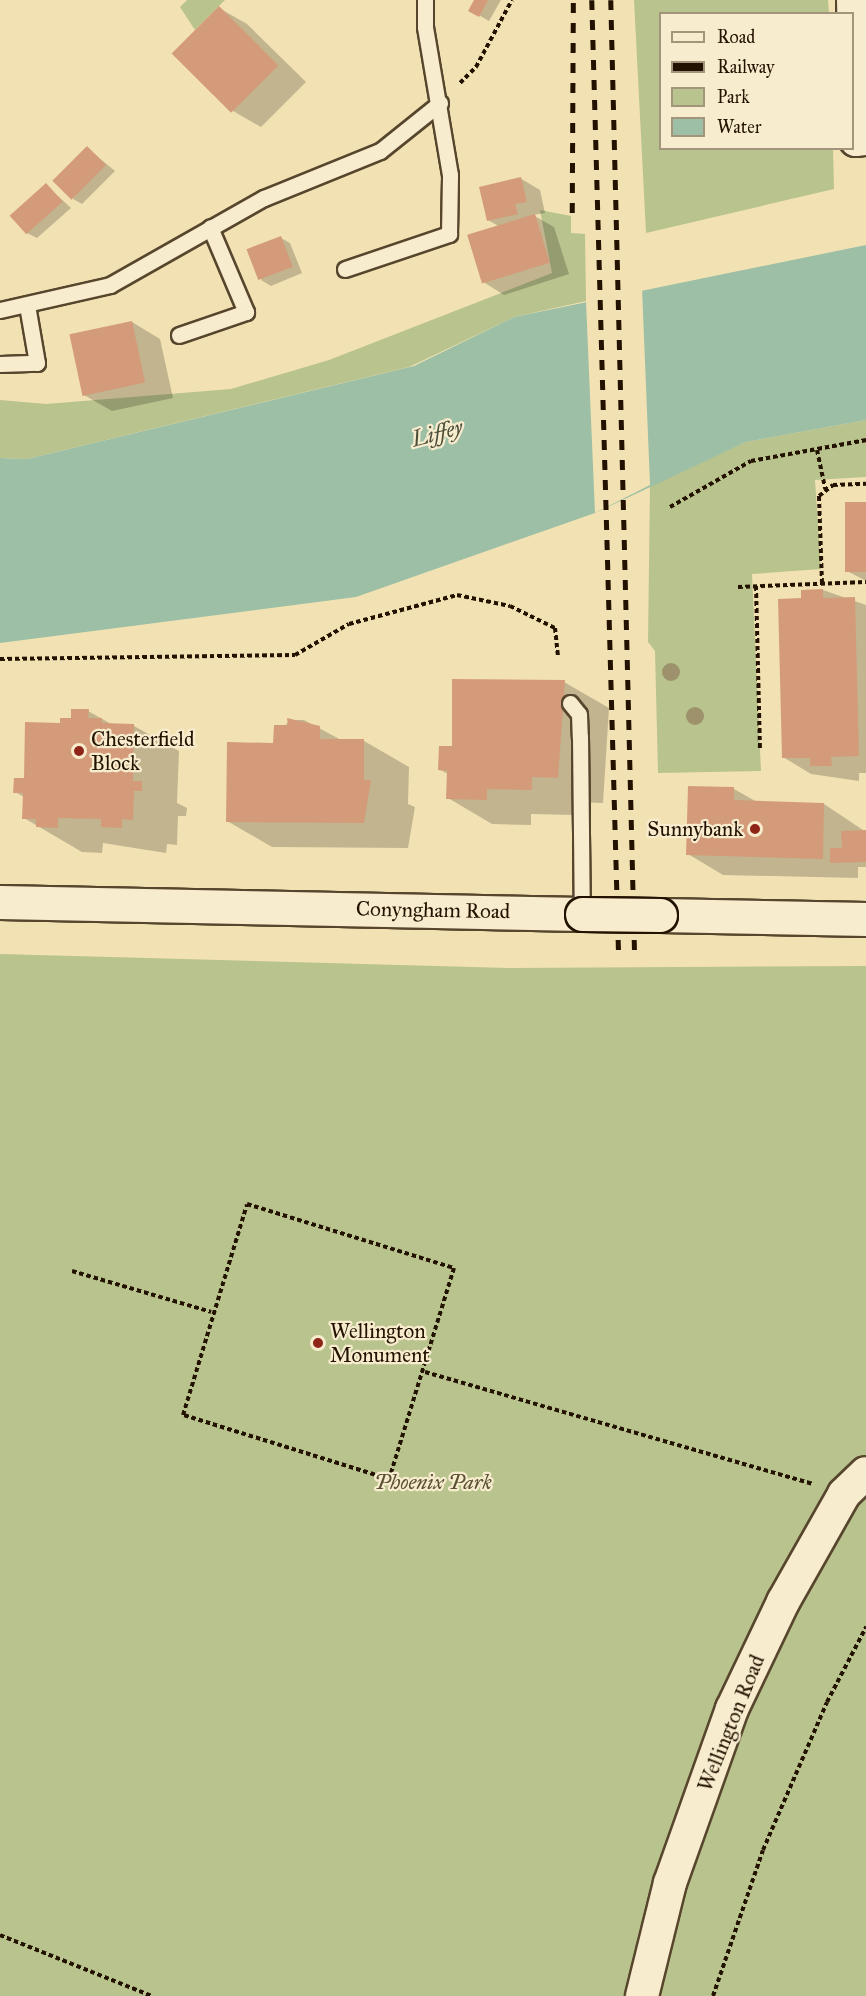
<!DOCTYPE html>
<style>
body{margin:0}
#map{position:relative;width:866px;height:1996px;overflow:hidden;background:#f2e2b3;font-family:"IM FELL Great Primer",serif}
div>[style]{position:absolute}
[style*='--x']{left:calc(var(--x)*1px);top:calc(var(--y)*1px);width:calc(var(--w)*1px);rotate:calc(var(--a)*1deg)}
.green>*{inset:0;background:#b9c38d}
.water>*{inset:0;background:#9cbfa6}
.pier>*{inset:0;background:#f2e2b3}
.shadow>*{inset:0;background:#0003}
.building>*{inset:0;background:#d49b7a;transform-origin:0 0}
.path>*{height:4px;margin-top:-2px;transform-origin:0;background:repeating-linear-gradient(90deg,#231200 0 4.5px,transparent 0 7.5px)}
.roads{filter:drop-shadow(2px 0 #57462d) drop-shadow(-2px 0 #57462d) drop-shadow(0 2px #57462d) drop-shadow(0 -2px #57462d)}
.lane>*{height:15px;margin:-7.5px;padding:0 7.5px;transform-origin:7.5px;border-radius:7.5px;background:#f7ecce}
.street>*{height:32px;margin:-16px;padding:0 16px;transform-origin:16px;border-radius:16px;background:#f7ecce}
.secondary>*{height:33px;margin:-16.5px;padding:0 16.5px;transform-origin:16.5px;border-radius:16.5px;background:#f7ecce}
.rail>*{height:4.5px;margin-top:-2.25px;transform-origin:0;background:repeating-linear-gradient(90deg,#231200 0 10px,transparent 0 20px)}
.bridges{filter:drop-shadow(2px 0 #231200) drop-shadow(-2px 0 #231200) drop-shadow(0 2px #231200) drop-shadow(0 -2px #231200)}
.secondary-bridge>*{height:33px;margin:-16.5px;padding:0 16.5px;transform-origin:16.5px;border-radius:16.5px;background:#f7ecce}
.trees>*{width:18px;height:18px;margin:-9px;border-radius:50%;background:#9d926c}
.dots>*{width:16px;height:16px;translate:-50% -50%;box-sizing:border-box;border:3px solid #f7ecce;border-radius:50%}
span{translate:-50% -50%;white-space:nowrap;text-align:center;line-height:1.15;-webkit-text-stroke:4.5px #f7ecce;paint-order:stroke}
.poi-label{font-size:21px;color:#231200}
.left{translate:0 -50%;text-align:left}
.right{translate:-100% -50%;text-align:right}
.street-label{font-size:21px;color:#231200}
.park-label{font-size:21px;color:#585031;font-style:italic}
.water-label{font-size:22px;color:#4d4f3a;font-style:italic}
.legend{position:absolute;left:659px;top:12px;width:195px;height:138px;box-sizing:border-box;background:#f7ecce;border:2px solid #a2957c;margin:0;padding:8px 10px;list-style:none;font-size:18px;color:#231200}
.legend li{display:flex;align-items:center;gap:12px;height:30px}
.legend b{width:30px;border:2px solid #a2957c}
</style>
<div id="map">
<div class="green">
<i style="clip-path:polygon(187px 0,225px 0,195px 30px,180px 7px)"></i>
<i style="clip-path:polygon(634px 0,828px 0,829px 13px,660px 14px,660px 148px,833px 149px,834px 189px,646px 233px)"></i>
<i style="clip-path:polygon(540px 210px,571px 216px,571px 233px,585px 234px,586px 301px,514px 317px,409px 367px,27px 459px,0 458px,0 400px,46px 404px,231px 389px,329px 360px,552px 273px)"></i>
<i style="clip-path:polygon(866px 420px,866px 477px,815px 480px,821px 569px,752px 574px,761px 771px,658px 773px,655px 651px,648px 642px,650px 485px,746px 442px)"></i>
<i style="clip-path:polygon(0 954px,509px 968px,866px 966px,866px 1996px,0 1996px)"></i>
</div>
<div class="water">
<i style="clip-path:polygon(866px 245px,866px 420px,746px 442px,595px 513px,356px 597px,0 643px,0 458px,27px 459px,414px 366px,514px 317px)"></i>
</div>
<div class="pier">
<i style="clip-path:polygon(642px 288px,650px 485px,595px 513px,586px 301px)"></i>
</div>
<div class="shadow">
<i style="clip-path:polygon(475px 0,501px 0,489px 21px,470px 10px)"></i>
<i style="clip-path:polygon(219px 8px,247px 24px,306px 82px,261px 127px,233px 111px,174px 54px)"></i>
<i style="clip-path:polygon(87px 148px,115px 171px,82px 204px,73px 199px)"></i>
<i style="clip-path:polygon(520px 178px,540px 190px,545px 213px,533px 215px,554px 227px,569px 274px,504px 295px,485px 283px,500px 227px,488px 220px)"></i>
<i style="clip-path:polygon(46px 185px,71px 208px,37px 238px,27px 233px)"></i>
<i style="clip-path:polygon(281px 238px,290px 243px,302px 273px,271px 286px,261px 280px)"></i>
<i style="clip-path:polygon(132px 322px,160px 339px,173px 398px,112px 411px,84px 395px)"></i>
<i style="clip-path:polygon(866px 503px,866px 581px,849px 572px)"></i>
<i style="clip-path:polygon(823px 590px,866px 605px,866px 773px,859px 773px,859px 781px,811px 774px,783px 757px,803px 600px)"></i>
<i style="clip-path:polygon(564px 682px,609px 708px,603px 803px,577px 802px,576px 815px,531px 814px,531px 825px,492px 824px,448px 798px,448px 774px,439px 769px,454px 747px)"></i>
<i style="clip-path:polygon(88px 711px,113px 725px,134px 726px,179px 751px,177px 803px,187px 808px,186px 816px,178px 816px,177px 845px,167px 844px,166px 853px,103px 843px,102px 853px,82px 852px,24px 818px,24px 797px,15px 792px,62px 725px)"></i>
<i style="clip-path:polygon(289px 720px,304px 720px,343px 741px,364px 741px,409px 767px,408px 804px,415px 807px,408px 848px,272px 847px,227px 821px)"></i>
<i style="clip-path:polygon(689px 788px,734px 789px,757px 802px,824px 804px,866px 832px,866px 867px,858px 867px,858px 878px,723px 875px,688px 854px)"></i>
</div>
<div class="building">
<i style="clip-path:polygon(474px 0,488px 0,479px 17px,468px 11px)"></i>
<i style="left:219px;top:6px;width:84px;height:67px;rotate:45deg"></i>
<i style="left:87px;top:146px;width:27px;height:49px;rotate:45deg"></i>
<i style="clip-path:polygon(521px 177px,527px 202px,515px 204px,518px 214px,487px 221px,479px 187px)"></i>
<i style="left:46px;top:183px;width:25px;height:49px;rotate:48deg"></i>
<i style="left:535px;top:214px;width:51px;height:71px;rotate:73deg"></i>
<i style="left:281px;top:236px;width:33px;height:37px;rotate:69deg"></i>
<i style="left:132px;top:321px;width:63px;height:64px;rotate:78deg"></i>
<i style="left:845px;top:502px;width:21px;height:70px"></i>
<i style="clip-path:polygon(823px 589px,823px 598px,855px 597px,859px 756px,831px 757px,832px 766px,810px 766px,810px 758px,782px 758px,778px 599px,801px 598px,801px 590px)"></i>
<i style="clip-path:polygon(452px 679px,565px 680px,558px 778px,532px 777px,532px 790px,487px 789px,487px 800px,446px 799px,447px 771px,438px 770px,439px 746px,452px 746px)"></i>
<i style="clip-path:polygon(71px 709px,89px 709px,88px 718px,102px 718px,102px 723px,134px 724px,133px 781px,142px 781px,142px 791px,134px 791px,133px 820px,122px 819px,122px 828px,101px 827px,101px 819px,58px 818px,58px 828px,36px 827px,36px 819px,22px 819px,23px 793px,13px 793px,14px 778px,24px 778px,25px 722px,60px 723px,60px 718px,71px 718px)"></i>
<i style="clip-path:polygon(287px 718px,320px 726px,320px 739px,364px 739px,364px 780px,371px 780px,364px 823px,226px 822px,227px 742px,273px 743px,274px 725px,288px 725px)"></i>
<i style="clip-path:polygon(688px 786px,734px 787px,734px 800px,824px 803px,823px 859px,686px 855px)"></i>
<i style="clip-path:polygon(866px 830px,866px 862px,830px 863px,830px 848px,842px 848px,841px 831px)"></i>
</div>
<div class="path">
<i style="--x:460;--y:83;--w:23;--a:-45"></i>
<i style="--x:476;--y:67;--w:76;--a:-61.8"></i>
<i style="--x:817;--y:450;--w:40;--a:78"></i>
<i style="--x:670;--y:507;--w:93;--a:-29.6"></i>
<i style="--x:751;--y:461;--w:117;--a:-10.3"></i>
<i style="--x:822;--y:583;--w:87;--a:-92"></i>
<i style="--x:819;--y:496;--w:18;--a:-38"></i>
<i style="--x:833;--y:485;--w:33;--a:-2"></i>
<i style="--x:756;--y:586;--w:162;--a:88.6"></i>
<i style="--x:738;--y:587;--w:128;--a:-2.2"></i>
<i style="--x:0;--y:659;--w:295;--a:-0.8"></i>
<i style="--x:295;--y:655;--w:62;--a:-29.9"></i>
<i style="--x:349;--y:624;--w:112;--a:-15"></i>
<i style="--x:457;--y:595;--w:54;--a:11.7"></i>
<i style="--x:510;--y:606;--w:50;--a:26.1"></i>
<i style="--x:555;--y:628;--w:28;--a:84"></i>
<i style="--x:247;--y:1204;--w:217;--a:17.2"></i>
<i style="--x:454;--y:1268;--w:221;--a:107.1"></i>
<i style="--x:389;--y:1479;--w:216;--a:-162.7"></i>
<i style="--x:183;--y:1415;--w:220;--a:-73.1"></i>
<i style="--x:72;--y:1271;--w:145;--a:16.4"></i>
<i style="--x:425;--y:1372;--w:403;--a:16.1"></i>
<i style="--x:0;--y:1935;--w:164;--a:21.9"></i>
<i style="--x:713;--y:1996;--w:154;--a:-71.1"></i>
<i style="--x:763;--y:1850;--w:161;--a:-66.6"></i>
<i style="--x:827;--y:1702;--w:85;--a:-62.5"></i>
</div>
<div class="roads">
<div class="lane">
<i style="--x:345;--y:269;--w:110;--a:-18.6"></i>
<i style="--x:449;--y:234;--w:59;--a:-89"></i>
<i style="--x:450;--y:175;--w:150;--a:-99.6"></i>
<i style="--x:425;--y:27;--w:27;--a:-90"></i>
<i style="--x:0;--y:310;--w:113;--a:-12.8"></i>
<i style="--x:110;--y:285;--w:177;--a:-29.5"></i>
<i style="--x:264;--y:198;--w:125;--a:-22.1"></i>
<i style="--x:380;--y:151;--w:77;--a:-38.7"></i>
<i style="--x:179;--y:335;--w:71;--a:-18.9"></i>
<i style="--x:246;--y:312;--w:92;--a:-113"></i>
<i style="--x:0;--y:364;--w:37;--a:-2"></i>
<i style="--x:37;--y:363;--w:59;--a:-99.8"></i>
<i style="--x:570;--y:703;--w:14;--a:51"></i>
<i style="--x:579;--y:714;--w:23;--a:88"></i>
<i style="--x:580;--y:737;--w:177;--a:89.4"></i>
</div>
<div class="street">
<i style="--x:853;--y:0;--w:140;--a:88.8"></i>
<i style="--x:856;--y:140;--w:10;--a:-6"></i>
<i style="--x:642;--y:1996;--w:116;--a:-76.1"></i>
<i style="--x:670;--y:1883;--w:185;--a:-70.4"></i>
<i style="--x:732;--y:1709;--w:119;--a:-64.5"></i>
<i style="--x:783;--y:1602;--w:124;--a:-60.5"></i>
<i style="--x:844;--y:1494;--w:30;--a:-44"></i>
</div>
<div class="secondary">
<i style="--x:0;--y:902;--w:582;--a:1.18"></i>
<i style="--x:660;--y:915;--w:206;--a:1.1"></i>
</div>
</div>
<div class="rail">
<i style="--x:592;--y:0;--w:960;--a:88.39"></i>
<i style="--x:611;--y:0;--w:960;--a:88.57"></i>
<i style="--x:572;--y:213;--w:213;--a:-89.7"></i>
</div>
<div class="bridges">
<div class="secondary-bridge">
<i style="--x:582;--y:914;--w:78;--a:0.7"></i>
</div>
</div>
<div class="trees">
<i style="left:671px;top:672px"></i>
<i style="left:695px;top:716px"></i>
</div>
<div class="dots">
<i style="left:79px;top:751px;background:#8f2418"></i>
<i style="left:755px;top:829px;background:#8f2418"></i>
<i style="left:318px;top:1343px;background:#8f2418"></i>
</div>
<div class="poi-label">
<span class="left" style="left:91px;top:751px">Chesterfield<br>Block</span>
<span class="right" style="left:743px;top:829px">Sunnybank</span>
<span class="left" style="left:330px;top:1343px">Wellington<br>Monument</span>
</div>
<div class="street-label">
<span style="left:433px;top:910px;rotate:1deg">Conyngham Road</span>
<span style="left:731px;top:1723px;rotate:-68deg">Wellington Road</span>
</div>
<div class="park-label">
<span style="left:433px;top:1482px">Phoenix Park</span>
</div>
<div class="water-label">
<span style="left:437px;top:433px;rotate:-15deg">Liffey</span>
</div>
<ul class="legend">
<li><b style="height:8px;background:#f7ecce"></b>Road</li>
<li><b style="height:8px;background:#231200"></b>Railway</li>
<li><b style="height:16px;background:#b9c38d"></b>Park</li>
<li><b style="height:16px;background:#9cbfa6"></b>Water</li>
</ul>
</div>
